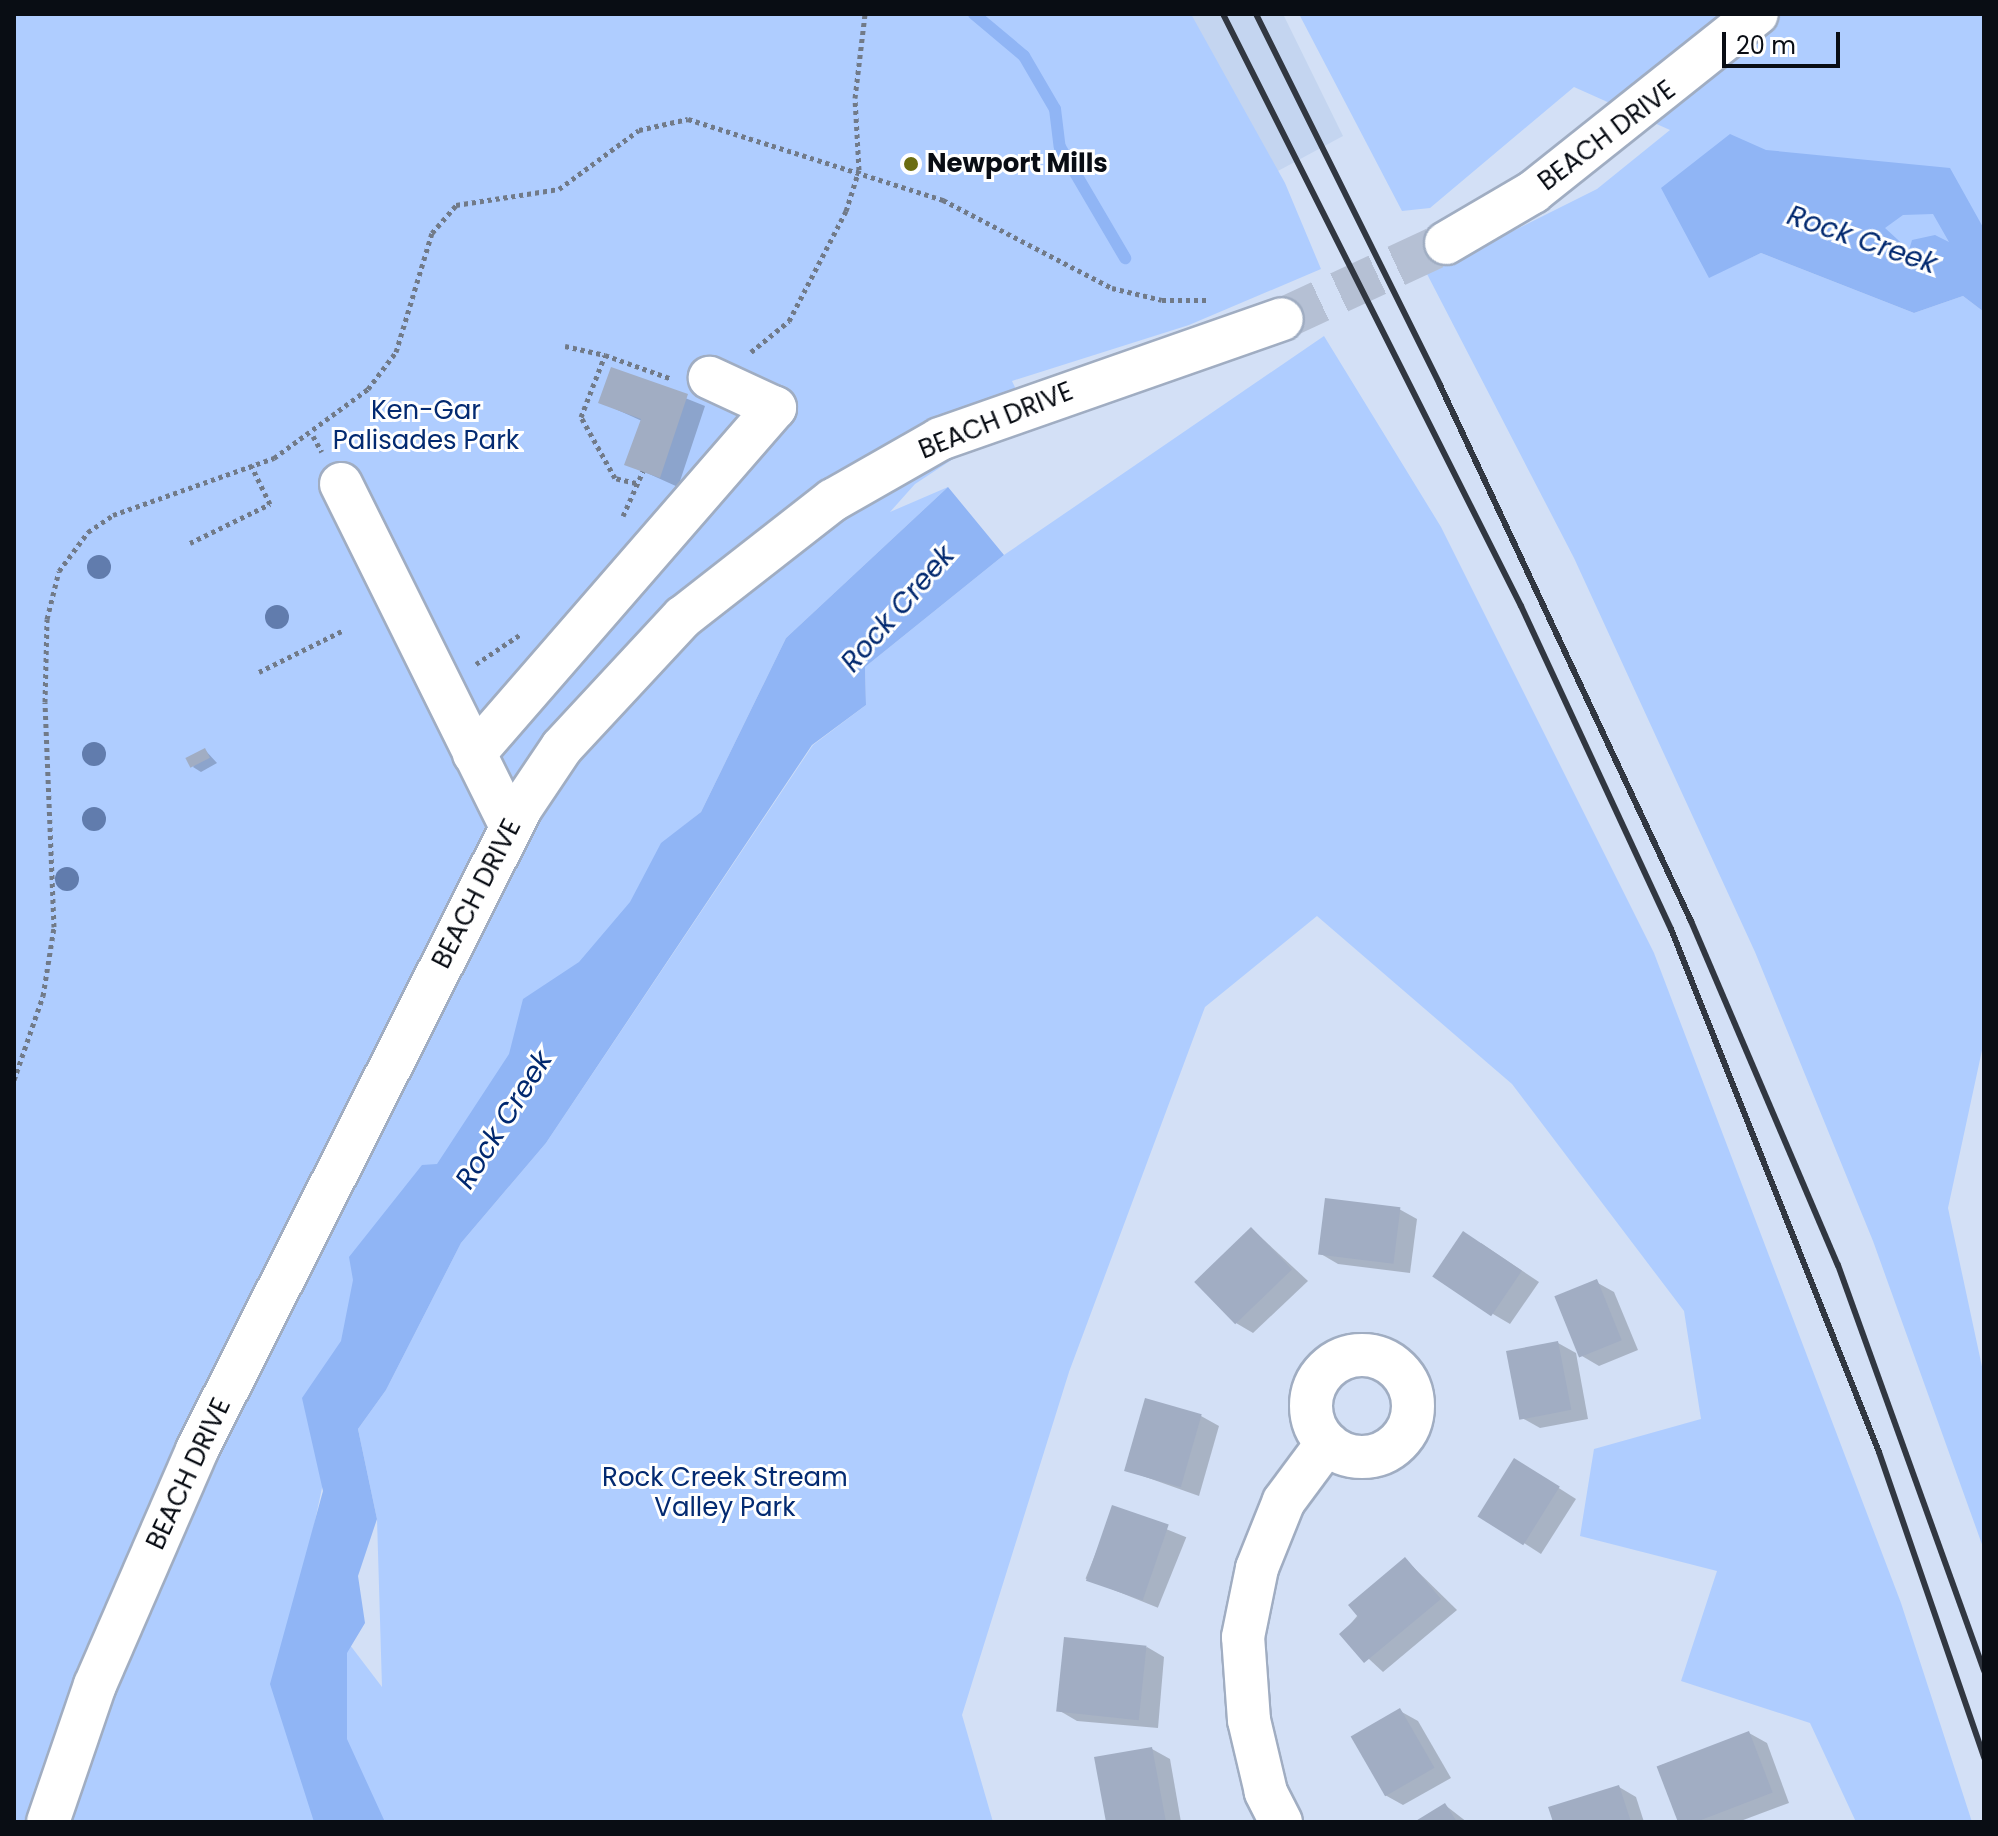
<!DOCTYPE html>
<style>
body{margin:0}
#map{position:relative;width:1998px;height:1836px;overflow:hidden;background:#d3e0f6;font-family:Poppins,sans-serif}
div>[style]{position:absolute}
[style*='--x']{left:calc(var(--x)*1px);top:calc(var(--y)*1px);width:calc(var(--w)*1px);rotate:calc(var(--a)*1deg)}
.built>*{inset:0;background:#c4d5f0}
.green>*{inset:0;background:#afcdff}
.water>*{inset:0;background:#90b5f5}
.shadow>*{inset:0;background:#0003;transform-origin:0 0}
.stream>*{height:12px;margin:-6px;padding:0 6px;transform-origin:6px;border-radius:6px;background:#90b5f5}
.building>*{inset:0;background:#a1adc3;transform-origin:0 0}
.minor-tunnel>*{height:42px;margin-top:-21px;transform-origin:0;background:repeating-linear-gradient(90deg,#b5c0d4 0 42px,transparent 0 63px)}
.path>*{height:5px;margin-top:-2.5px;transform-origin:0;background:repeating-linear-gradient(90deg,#717a88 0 4px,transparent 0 8px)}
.roads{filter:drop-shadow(2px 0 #a0adc2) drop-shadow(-2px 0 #a0adc2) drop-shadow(0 2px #a0adc2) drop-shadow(0 -2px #a0adc2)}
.minor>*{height:42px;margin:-21px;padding:0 21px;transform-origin:21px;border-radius:21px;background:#fff}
.minor>.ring{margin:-21px;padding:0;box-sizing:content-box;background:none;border:42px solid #fff;border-radius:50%}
.rail>*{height:6px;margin:-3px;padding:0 3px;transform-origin:3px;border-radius:3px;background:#313741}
.trees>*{width:24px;height:24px;margin:-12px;border-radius:50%;background:#617cad}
.dots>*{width:22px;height:22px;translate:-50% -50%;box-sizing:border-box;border:4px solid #fff;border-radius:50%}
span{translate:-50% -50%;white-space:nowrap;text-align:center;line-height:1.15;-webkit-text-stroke:6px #fff;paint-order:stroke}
.street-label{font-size:26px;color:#090d14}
.poi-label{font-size:26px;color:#090d14;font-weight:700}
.left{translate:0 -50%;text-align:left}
.park-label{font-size:26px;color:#032a71}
.water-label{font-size:28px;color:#01286f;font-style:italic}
.frame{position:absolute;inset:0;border:16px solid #090d14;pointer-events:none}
.scale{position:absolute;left:1722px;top:32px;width:118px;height:36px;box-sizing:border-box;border:4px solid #090d14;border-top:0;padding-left:10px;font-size:24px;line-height:28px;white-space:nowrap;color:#090d14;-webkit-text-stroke:6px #fff;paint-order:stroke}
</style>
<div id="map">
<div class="built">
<i style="clip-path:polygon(1170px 14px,1283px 14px,1343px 136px,1252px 185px)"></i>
</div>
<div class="green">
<i style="clip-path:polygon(14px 14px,1191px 14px,1285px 183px,1321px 269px,1189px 325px,1012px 381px,1026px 411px,915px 484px,890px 512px,948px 487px,786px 638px,701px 812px,666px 840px,322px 1488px,302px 1582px,382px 1687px,377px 1519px,358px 1429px,386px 1390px,461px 1243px,546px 1143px,813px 745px,866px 705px,865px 667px,1004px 555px,1324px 336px,1441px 527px,1654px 953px,1901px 1603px,1972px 1822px,1856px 1822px,1810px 1723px,1681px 1681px,1717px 1571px,1580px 1536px,1594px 1449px,1701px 1419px,1684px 1311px,1512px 1084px,1317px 916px,1205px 1007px,1069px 1372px,962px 1715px,993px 1822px,14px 1822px)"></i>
<i style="clip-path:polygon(1299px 14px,1984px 14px,1984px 299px,1809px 190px,1694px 243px,1709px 277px,1761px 253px,1914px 313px,1963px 296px,1984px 312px,1984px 1041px,1948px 1208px,1984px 1376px,1984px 1550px,1873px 1241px,1755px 952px,1574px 558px,1427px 274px,1597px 189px,1670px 130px,1574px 87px,1430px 208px,1402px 211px)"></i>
</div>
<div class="water">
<i style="clip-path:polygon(evenodd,1730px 134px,1766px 150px,1950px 168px,1984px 229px,1984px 312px,1963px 296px,1914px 313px,1761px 253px,1709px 278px,1661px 188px,1730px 134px,1903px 215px,1933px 214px,1949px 242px,1935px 235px,1912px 240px,1909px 250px,1885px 228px,1903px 215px)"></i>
<i style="clip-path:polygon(948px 487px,1004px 555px,865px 667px,866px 705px,812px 745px,546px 1143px,461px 1243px,386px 1390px,358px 1429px,377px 1519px,358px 1576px,365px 1623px,347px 1653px,347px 1739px,385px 1822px,314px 1822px,270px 1684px,323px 1491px,302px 1398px,341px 1341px,353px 1280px,349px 1257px,422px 1165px,437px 1164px,509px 1054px,523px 999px,579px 962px,630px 902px,661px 843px,701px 812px,786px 638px)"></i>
</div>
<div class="shadow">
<i style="clip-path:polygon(613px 369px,705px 406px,678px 487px,627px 464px,642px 421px,600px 402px)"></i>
<i style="clip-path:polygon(205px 750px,217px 763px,201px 772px,193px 767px)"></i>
<i style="clip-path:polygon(1399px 1209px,1417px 1219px,1410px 1273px,1338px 1264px,1321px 1254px)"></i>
<i style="clip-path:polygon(1252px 1229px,1308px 1281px,1253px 1333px,1236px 1323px)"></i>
<i style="clip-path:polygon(1481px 1243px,1539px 1282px,1510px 1324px,1493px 1314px)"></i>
<i style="clip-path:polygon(1596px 1282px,1614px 1292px,1638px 1350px,1599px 1366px,1582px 1356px)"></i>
<i style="clip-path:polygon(1558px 1343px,1576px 1353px,1588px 1419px,1540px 1428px,1522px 1418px)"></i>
<i style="clip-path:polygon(1201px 1416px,1219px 1426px,1199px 1496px,1126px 1470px)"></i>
<i style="clip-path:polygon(1532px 1471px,1576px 1499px,1541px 1554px,1524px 1543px)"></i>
<i style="left:1114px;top:1508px;width:78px;height:76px;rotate:22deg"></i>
<i style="clip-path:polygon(1405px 1559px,1457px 1610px,1383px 1672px,1342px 1634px)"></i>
<i style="clip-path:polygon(1147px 1647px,1164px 1657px,1158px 1728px,1077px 1721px,1060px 1711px)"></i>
<i style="clip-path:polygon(1400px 1711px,1418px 1721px,1451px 1778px,1403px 1805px,1385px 1795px)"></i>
<i style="clip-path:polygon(1749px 1733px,1767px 1743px,1789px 1803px,1738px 1822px,1680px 1822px,1659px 1766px)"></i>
<i style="clip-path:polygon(1152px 1749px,1170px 1759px,1181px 1822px,1108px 1822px)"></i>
<i style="clip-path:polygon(1619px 1787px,1636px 1797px,1644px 1822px,1555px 1822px)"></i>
<i style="clip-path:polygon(1445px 1805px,1467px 1822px,1418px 1822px)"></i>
</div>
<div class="stream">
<i style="--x:974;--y:14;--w:65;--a:40"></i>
<i style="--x:1024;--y:56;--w:61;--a:59.7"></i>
<i style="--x:1055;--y:109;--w:38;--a:83"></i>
<i style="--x:1060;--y:147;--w:129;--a:59.6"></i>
</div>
<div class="building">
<i style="clip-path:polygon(611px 367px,688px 394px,660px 478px,624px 465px,641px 419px,598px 403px)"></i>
<i style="left:205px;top:748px;width:11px;height:22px;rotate:63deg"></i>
<i style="left:1325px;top:1198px;width:76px;height:57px;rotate:7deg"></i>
<i style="left:1251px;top:1227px;width:59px;height:79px;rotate:46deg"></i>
<i style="left:1463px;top:1231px;width:71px;height:55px;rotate:34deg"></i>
<i style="left:1597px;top:1279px;width:66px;height:46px;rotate:68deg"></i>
<i style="left:1558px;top:1341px;width:70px;height:53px;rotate:79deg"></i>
<i style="left:1145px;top:1398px;width:59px;height:76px;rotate:16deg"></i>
<i style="left:1514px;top:1458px;width:54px;height:69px;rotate:32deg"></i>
<i style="left:1112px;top:1505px;width:60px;height:80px;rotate:19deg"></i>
<i style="clip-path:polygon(1405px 1557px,1441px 1599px,1364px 1663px,1339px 1634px,1358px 1617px,1348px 1605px)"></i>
<i style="left:1064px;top:1637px;width:83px;height:75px;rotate:6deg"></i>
<i style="left:1400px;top:1708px;width:69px;height:57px;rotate:60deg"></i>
<i style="left:1749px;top:1731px;width:66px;height:99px;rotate:69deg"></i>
<i style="clip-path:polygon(1152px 1747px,1166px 1822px,1106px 1822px,1094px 1757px)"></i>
<i style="clip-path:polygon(1619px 1785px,1631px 1822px,1553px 1822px,1548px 1807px)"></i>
<i style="clip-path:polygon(1445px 1803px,1457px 1822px,1414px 1822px)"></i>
</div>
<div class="minor-tunnel">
<i style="--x:1282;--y:319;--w:181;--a:-24.9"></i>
</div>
<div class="path">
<i style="--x:565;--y:346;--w:41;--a:12.7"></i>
<i style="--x:751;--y:352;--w:49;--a:-39.2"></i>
<i style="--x:789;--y:321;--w:124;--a:-62.6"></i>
<i style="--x:846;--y:211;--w:43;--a:-72.4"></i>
<i style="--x:859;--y:170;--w:72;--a:-93.2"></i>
<i style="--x:855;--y:98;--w:85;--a:-83.2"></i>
<i style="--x:313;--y:436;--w:18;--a:61"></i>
<i style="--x:636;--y:483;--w:22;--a:-167"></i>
<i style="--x:615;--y:478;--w:70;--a:-119.1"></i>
<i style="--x:581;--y:417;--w:66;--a:-68.8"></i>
<i style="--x:605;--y:355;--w:71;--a:19.7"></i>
<i style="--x:623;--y:516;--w:49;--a:-66"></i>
<i style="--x:190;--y:543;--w:89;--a:-26"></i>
<i style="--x:270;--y:504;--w:43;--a:-116"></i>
<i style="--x:476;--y:664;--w:54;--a:-33.7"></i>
<i style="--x:259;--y:672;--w:93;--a:-26.3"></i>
<i style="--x:14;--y:1080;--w:89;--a:-71"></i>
<i style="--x:43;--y:996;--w:70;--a:-80.9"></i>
<i style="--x:54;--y:927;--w:225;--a:-92.3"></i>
<i style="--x:45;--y:702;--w:83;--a:-88.6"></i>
<i style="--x:47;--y:619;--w:49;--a:-76"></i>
<i style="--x:59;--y:571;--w:49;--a:-53.4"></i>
<i style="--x:88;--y:532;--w:30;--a:-34"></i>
<i style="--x:113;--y:515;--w:171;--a:-19.5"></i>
<i style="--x:274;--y:458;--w:117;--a:-36.3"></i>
<i style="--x:368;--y:389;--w:46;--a:-52.9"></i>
<i style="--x:396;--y:352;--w:124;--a:-73.2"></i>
<i style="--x:432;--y:233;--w:37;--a:-49"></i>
<i style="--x:456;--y:205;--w:104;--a:-8.8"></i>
<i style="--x:559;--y:189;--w:99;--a:-36.4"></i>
<i style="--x:639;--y:130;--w:50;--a:-12.7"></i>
<i style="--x:688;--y:119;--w:268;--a:17.6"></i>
<i style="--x:943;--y:200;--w:191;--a:27.5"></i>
<i style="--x:1112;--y:288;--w:51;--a:13.5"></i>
<i style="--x:1162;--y:300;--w:45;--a:0"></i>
</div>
<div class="roads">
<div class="minor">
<i style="--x:1446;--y:243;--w:101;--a:-30.4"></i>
<i style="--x:1533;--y:192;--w:286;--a:-38.5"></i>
<i style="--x:341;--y:484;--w:383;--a:63.6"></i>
<i style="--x:474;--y:754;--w:459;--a:-49"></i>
<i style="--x:775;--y:408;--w:72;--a:-155.2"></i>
<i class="ring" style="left:1311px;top:1355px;width:60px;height:60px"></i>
<i style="--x:48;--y:1822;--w:145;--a:-71.1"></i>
<i style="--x:95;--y:1685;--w:256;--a:-66.5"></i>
<i style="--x:197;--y:1450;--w:719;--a:-63.22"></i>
<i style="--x:521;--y:808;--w:73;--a:-56.1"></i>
<i style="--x:562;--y:747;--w:178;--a:-47.1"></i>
<i style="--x:683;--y:617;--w:190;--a:-38"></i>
<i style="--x:833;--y:500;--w:123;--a:-29.7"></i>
<i style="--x:940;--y:439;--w:362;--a:-19.3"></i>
<i style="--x:1281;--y:1822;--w:34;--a:-117"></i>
<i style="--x:1266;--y:1792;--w:74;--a:-103.3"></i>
<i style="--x:1249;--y:1720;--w:83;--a:-94.1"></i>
<i style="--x:1243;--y:1637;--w:70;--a:-78.5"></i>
<i style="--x:1257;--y:1568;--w:72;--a:-68.1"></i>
<i style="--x:1284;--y:1501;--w:72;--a:-53.4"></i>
</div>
</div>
<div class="rail">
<i style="--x:1223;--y:14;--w:663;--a:63.28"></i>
<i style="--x:1521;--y:606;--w:356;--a:65.1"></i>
<i style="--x:1671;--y:929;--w:563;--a:68.31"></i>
<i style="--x:1879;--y:1452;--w:323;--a:71"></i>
<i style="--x:1256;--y:14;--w:414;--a:63.6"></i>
<i style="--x:1440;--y:385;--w:592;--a:64.91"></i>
<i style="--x:1691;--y:921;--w:374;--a:66.9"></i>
<i style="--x:1838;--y:1265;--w:431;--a:70.2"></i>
</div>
<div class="trees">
<i style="left:99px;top:567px"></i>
<i style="left:277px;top:617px"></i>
<i style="left:94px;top:754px"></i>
<i style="left:94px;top:819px"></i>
<i style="left:67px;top:879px"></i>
</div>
<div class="dots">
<i style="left:911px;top:164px;background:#6b6d10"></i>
</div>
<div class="street-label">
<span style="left:1607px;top:136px;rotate:-37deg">BEACH DRIVE</span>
<span style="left:996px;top:421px;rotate:-22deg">BEACH DRIVE</span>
<span style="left:477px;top:894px;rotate:-63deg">BEACH DRIVE</span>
<span style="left:189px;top:1474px;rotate:-65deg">BEACH DRIVE</span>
</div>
<div class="poi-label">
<span class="left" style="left:927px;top:164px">Newport Mills</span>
</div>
<div class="park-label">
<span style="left:426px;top:426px">Ken-Gar<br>Palisades Park</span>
<span style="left:725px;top:1493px">Rock Creek Stream<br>Valley Park</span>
</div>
<div class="water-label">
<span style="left:1862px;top:240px;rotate:19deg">Rock Creek</span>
<span style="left:898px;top:609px;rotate:-49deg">Rock Creek</span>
<span style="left:504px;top:1120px;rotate:-58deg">Rock Creek</span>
</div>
<div class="frame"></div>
<div class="scale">20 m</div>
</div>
